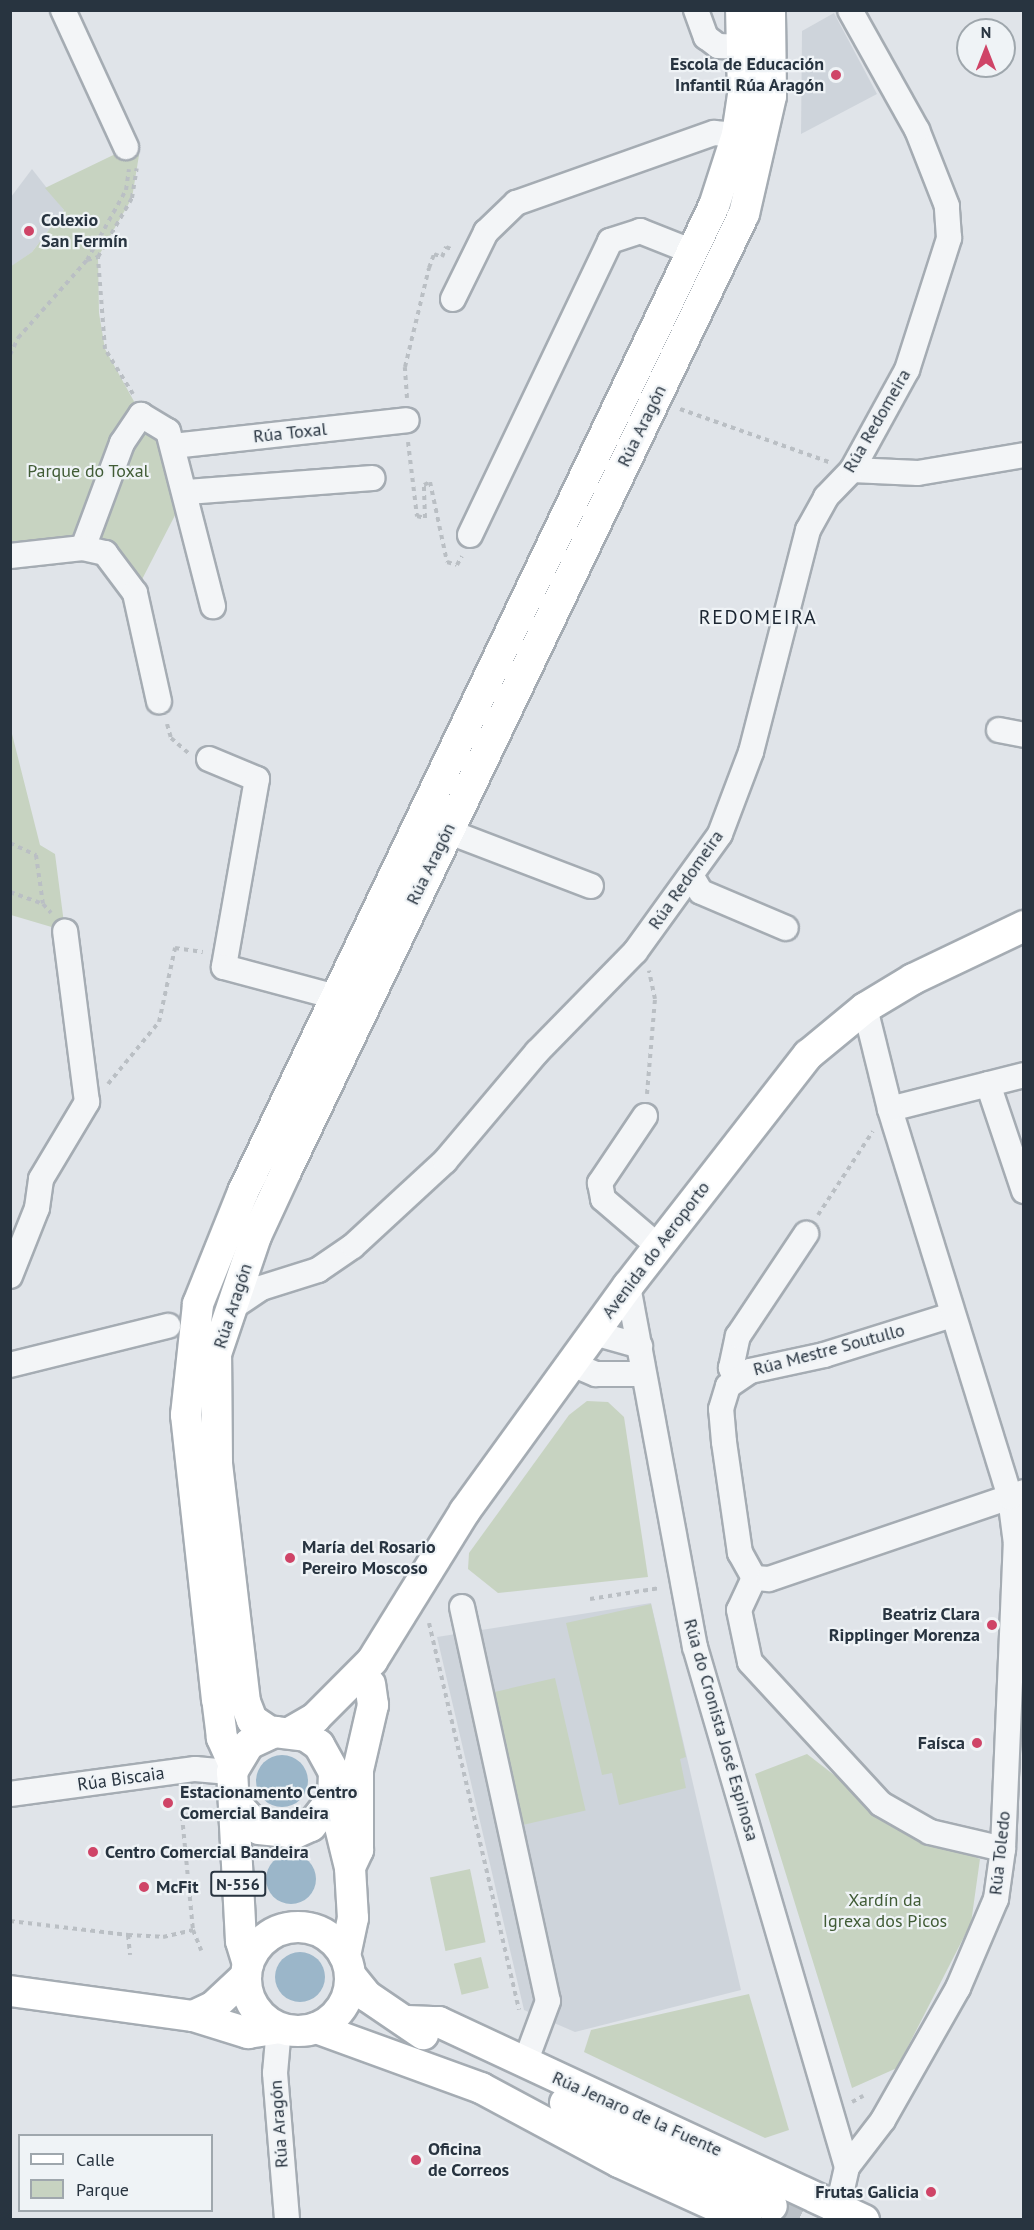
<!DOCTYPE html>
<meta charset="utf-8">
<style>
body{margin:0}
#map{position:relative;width:1034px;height:2230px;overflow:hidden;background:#e0e4e9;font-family:"PT Sans",sans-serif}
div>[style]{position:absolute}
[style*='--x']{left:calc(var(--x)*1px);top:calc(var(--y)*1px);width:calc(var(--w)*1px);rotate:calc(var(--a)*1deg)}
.built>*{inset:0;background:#ced4db}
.green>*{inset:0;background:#c7d3c1;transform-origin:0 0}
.water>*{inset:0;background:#9bb6c9}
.round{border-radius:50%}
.major-tunnel>*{height:30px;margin-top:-15px;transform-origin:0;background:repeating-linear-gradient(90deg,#bbc1c7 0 30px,transparent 0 45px)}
.path>*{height:4px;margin-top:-2px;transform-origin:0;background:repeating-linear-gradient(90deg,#babfc4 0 4.5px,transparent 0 9px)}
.roads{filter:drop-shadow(2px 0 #a5acb3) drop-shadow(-2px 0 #a5acb3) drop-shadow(0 2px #a5acb3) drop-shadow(0 -2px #a5acb3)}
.minor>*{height:24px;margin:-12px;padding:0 12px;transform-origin:12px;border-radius:12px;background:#f3f5f7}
.major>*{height:30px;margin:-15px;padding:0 15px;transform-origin:15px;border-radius:15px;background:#fff}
.major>.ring{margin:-15px;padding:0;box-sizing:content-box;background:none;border:30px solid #fff;border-radius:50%}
.dots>*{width:16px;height:16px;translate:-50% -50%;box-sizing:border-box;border:3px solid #eff3f6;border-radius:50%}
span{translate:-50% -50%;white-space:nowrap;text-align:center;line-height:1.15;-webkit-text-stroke:4.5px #eff3f6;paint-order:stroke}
.shield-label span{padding:2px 4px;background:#eff3f6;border:2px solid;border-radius:4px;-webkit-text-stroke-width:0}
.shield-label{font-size:16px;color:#283440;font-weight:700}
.poi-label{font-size:18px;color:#283440;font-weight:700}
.right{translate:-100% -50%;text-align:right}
.left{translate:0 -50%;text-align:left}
.street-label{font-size:18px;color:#283440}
.park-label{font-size:18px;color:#415c36}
.neighbourhood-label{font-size:20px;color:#1b2531;letter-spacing:1.5px}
.frame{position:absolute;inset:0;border:12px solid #283440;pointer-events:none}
.legend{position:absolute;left:18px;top:2134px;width:195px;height:78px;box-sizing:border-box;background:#eff3f6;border:2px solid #9fa7ad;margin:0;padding:8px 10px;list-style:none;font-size:18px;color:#283440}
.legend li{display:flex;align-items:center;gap:12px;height:30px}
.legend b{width:30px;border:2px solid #9fa7ad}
.north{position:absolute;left:956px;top:18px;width:60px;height:60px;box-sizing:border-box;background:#eff3f6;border:2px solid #9fa7ad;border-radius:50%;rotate:0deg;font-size:16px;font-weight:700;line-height:24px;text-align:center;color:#283440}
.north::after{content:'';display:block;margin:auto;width:21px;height:27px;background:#cf4467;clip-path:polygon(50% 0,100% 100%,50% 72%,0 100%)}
</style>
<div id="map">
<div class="built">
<i style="clip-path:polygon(834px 13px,877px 94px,801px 134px,802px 31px)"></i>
<i style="clip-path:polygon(32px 169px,64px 210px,32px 252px,11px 267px,11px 197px)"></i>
<i style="clip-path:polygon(651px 1603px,741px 1990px,575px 2032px,524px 2010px,437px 1637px)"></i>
</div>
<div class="green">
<i style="clip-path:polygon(134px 145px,139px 155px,132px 198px,98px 257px,99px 313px,105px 349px,141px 414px,168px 431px,187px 492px,135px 593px,105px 553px,11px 556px,10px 267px,32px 252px,64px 210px,45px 188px)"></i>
<i style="clip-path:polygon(10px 726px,40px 845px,55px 854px,65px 931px,11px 915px)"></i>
<i style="clip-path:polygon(587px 1401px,608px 1402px,624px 1417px,648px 1577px,498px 1593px,468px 1569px,469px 1553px,569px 1415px)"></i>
<i style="clip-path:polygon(651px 1604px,686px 1757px,680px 1759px,686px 1788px,619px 1805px,612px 1773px,602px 1775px,566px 1623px)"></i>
<i style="left:555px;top:1678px;width:136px;height:68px;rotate:77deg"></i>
<i style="clip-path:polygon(807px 1754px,905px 1830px,980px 1859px,971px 1923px,897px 2068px,852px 2088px,755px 1774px)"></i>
<i style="left:470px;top:1869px;width:75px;height:41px;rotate:78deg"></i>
<i style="left:481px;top:1957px;width:32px;height:28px;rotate:76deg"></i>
<i style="clip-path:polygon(749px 1994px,789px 2130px,765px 2138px,584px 2052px,591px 2030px)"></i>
</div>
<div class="water">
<i class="round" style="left:256px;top:1755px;width:52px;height:52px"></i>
<i class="round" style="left:266px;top:1854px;width:50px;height:50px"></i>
<i class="round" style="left:275px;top:1952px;width:50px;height:50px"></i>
</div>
<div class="major-tunnel">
<i style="--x:772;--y:2206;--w:31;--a:27"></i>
</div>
<div class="path">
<i style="--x:87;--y:260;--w:80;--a:-60.9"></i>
<i style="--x:126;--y:190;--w:21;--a:-82"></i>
<i style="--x:10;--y:355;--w:19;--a:-65"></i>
<i style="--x:18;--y:338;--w:104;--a:-48.5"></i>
<i style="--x:87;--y:260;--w:11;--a:-15"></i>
<i style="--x:133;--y:394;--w:53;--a:-121.9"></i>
<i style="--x:105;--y:349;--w:92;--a:-94.4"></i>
<i style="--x:98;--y:257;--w:68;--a:-60"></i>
<i style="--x:132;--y:198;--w:30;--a:-81"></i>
<i style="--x:407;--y:398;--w:31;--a:-94"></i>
<i style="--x:405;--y:367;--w:102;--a:-76.4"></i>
<i style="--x:429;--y:268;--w:15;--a:-70"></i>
<i style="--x:434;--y:254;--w:9;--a:21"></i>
<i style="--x:442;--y:257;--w:11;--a:-68"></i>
<i style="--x:446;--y:247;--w:5;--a:22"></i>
<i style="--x:680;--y:409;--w:158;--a:19.6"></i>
<i style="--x:408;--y:442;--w:75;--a:83.1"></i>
<i style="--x:417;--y:516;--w:8;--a:14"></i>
<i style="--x:425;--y:518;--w:33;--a:-92"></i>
<i style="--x:424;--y:485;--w:7;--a:-27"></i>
<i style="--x:430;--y:482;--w:82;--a:78"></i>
<i style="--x:447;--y:562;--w:10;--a:17"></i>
<i style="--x:457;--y:565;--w:10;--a:-61"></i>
<i style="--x:167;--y:724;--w:15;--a:74"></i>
<i style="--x:171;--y:738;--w:23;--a:41"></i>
<i style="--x:10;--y:843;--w:29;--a:25"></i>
<i style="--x:36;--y:855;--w:49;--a:81.9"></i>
<i style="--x:43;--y:904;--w:12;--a:48"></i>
<i style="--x:10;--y:892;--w:35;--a:20"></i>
<i style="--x:108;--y:1084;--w:80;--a:-50.6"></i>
<i style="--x:159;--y:1022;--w:76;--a:-77.8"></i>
<i style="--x:175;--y:948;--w:28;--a:8"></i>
<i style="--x:647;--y:1094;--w:95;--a:-85.2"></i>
<i style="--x:655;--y:999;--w:29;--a:-102"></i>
<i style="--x:818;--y:1215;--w:100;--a:-56.8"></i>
<i style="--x:590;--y:1599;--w:71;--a:-8.9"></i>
<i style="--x:429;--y:1623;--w:397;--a:76.9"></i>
<i style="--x:197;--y:1815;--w:15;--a:176"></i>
<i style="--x:182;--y:1816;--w:115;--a:84.5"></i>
<i style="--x:193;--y:1930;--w:22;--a:68"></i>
<i style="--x:10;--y:1921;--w:119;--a:6.8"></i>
<i style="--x:128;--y:1935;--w:35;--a:3"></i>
<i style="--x:163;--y:1937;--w:31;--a:-13"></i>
<i style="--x:128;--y:1935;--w:20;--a:84"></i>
<i style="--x:852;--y:2102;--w:13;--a:-29"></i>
</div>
<div class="roads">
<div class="minor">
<i style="--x:63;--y:10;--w:151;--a:65.3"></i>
<i style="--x:696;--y:10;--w:29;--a:70"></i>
<i style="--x:706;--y:37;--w:15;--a:37"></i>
<i style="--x:718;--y:46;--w:27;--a:2"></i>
<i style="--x:453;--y:299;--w:75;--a:-63.8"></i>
<i style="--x:486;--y:232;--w:42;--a:-44"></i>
<i style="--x:516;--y:203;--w:210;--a:-19.5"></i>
<i style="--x:714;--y:133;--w:23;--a:5"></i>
<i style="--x:173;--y:446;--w:235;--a:-6.3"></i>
<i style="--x:852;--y:470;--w:66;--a:2.6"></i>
<i style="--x:918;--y:473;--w:108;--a:-9.6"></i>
<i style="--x:187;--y:492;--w:186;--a:-4.3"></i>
<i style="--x:470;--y:535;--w:326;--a:-64.5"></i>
<i style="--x:610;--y:241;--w:32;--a:-18"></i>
<i style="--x:640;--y:231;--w:57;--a:21.6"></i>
<i style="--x:83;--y:548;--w:112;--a:-69.6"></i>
<i style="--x:122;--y:443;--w:34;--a:-56"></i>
<i style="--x:141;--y:415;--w:31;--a:31"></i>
<i style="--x:168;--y:431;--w:181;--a:75.6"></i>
<i style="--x:10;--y:556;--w:73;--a:-6.3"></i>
<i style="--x:83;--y:548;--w:23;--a:13"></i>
<i style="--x:105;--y:553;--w:50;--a:53.1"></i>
<i style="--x:135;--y:593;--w:111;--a:77.5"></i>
<i style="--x:999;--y:730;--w:25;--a:11"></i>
<i style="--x:209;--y:759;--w:52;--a:22.6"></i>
<i style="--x:257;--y:779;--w:191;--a:100"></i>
<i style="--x:224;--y:967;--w:116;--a:15"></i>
<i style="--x:447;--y:831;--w:154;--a:20.9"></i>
<i style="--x:692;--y:877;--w:17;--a:59"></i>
<i style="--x:701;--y:892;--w:92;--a:23"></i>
<i style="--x:988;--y:1084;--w:113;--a:71.4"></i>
<i style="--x:890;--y:1109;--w:138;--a:-14.2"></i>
<i style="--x:645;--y:1116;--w:81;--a:123.9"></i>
<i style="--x:600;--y:1183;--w:16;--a:79"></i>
<i style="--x:603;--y:1199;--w:72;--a:40.5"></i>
<i style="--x:10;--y:1276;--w:73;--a:-68.3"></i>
<i style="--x:37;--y:1208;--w:29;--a:-82"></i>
<i style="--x:41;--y:1179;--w:90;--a:-59.1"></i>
<i style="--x:87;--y:1102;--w:172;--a:-97.3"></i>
<i style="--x:628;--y:1286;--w:367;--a:79.5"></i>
<i style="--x:695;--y:1647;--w:542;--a:73.71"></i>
<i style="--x:233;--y:1307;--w:34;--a:-34"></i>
<i style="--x:261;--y:1288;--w:60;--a:-17.5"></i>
<i style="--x:318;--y:1270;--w:42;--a:-34.4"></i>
<i style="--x:353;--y:1246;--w:125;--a:-42.7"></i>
<i style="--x:445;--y:1161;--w:143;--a:-49.8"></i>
<i style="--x:537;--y:1052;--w:140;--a:-45.6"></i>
<i style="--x:635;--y:952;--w:145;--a:-54.2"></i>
<i style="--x:720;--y:834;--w:88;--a:-69.3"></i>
<i style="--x:751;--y:752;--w:229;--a:-75.6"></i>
<i style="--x:808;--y:530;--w:38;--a:-61"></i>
<i style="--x:826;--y:497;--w:37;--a:-46"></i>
<i style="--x:852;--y:470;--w:114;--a:-61.2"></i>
<i style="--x:907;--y:370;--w:139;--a:-72.3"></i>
<i style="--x:949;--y:238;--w:32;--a:-94"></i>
<i style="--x:947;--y:206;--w:82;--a:-111.5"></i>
<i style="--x:917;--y:130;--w:137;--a:-119.2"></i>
<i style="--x:594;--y:1333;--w:48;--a:15.8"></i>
<i style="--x:572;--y:1364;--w:26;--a:23"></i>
<i style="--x:596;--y:1374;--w:46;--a:0"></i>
<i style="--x:10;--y:1365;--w:163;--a:-13.9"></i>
<i style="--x:735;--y:1378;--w:11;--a:-112"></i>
<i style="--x:731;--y:1368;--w:33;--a:-78"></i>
<i style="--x:738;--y:1336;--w:123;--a:-56.3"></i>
<i style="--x:754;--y:1578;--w:29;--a:-119"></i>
<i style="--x:740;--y:1553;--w:112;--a:-98.2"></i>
<i style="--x:724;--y:1442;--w:33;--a:-95"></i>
<i style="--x:721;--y:1409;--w:24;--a:-73"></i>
<i style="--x:728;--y:1386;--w:27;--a:-34"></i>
<i style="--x:750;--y:1371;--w:76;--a:-12.2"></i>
<i style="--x:824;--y:1355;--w:134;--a:-17.4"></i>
<i style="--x:754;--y:1578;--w:35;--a:115"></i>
<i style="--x:739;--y:1610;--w:53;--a:78.1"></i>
<i style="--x:750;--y:1662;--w:193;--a:47.3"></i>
<i style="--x:881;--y:1804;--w:56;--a:29.7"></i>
<i style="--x:930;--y:1832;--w:75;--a:13.1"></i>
<i style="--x:754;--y:1578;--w:15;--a:4"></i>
<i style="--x:769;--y:1579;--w:269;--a:-18.8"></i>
<i style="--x:462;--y:1607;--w:403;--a:77.7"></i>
<i style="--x:548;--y:2001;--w:66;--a:110.4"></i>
<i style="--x:10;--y:1794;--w:187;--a:-7.7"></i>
<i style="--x:195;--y:1769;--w:37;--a:5"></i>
<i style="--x:279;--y:2028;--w:45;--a:95.1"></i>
<i style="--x:275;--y:2073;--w:147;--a:85.3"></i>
<i style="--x:835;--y:2220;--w:54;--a:-77.2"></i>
<i style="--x:847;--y:2167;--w:59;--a:-52.5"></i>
<i style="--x:883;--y:2120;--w:152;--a:-60.4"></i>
<i style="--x:958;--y:1988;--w:97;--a:-66.9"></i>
<i style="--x:996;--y:1899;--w:50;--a:-82"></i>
<i style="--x:1003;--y:1849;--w:305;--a:-87.6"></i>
<i style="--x:1016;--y:1544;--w:47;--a:-97.3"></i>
<i style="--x:1010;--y:1497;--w:406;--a:-107.2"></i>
<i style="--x:890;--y:1109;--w:104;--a:-103.9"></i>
</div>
<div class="major">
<i style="--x:270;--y:1732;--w:22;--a:-146"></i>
<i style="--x:252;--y:1720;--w:19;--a:-111"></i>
<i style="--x:245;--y:1702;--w:241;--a:-96.7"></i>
<i style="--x:217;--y:1463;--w:109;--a:-90.5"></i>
<i style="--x:216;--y:1354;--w:125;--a:-71.3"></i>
<i style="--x:256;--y:1236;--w:72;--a:-65.2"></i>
<i style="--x:286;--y:1171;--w:1061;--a:-64.43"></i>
<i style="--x:744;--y:214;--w:121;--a:-77.1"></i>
<i style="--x:771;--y:96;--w:86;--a:-90.7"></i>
<i style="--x:291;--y:1732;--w:28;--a:-30"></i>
<i style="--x:315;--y:1718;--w:81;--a:-45"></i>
<i style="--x:372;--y:1661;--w:176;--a:-58.2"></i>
<i style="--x:465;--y:1511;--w:278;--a:-54.1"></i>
<i style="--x:628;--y:1286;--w:293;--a:-52.1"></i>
<i style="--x:808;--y:1055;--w:74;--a:-39.5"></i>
<i style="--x:865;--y:1008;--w:56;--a:-31.1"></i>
<i style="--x:913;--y:979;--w:123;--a:-25.5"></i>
<i style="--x:234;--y:1765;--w:30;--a:-114"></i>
<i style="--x:222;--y:1738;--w:38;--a:-97"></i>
<i style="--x:217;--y:1700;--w:287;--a:-96.2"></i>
<i style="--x:186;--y:1415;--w:112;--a:-83.8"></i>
<i style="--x:198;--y:1304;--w:121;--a:-68.1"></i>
<i style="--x:243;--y:1192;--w:1093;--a:-64.47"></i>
<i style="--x:714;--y:206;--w:75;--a:-72.1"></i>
<i style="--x:737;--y:135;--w:40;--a:-81.5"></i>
<i style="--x:743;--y:95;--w:85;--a:-91.3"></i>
<i style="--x:235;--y:1803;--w:35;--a:47"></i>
<i style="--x:259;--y:1829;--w:36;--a:6"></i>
<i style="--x:295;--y:1833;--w:17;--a:-24"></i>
<i style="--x:311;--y:1826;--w:36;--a:-52"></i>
<i style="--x:351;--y:1865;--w:17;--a:-65"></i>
<i style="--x:358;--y:1850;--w:80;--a:-90"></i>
<i style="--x:358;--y:1770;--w:67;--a:-77"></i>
<i style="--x:373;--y:1705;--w:21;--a:-98"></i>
<i class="ring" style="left:246px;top:1927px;width:74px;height:74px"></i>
<i style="--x:248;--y:1964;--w:24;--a:-107"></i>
<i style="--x:241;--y:1941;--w:169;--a:-93"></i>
<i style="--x:232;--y:1772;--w:33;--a:-59"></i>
<i style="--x:249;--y:1744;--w:29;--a:-25"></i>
<i style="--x:275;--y:1732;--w:31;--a:7"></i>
<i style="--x:306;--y:1736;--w:16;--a:35"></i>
<i style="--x:319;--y:1745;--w:31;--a:61"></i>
<i style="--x:334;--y:1772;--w:26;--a:92"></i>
<i style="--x:333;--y:1798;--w:72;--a:76.3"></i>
<i style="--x:350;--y:1868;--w:50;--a:86.6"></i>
<i style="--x:353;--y:1918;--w:39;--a:102"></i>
<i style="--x:350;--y:1975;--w:27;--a:51"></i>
<i style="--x:367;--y:1996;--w:68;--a:34.2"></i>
<i style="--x:10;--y:1991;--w:185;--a:7.8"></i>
<i style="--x:193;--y:2016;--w:58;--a:17.2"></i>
<i style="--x:248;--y:2033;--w:31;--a:-9"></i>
<i style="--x:193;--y:2016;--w:23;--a:-25"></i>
<i style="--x:214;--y:2006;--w:44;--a:-43.2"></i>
<i style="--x:407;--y:2021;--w:32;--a:2"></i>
<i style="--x:439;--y:2022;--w:469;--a:25"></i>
<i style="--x:316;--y:2028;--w:176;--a:20"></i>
<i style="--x:481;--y:2088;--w:157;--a:28.2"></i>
<i style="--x:619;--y:2162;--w:140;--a:24.5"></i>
<i style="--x:565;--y:2103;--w:231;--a:26.5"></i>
</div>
</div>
<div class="dots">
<i style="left:836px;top:75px;background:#cf4467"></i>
<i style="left:29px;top:231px;background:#cf4467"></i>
<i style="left:290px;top:1558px;background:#cf4467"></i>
<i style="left:992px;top:1625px;background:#cf4467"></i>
<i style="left:977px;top:1743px;background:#cf4467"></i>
<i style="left:168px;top:1803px;background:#cf4467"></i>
<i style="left:93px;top:1852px;background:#cf4467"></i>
<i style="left:144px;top:1887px;background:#cf4467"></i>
<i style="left:416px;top:2160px;background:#cf4467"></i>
<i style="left:931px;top:2192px;background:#cf4467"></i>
</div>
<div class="shield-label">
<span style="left:238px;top:1884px">N-556</span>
</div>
<div class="poi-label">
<span class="right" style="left:824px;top:75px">Escola de Educación<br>Infantil Rúa Aragón</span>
<span class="left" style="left:41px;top:231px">Colexio<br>San Fermín</span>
<span class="left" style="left:302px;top:1558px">María del Rosario<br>Pereiro Moscoso</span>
<span class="right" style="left:980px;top:1625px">Beatriz Clara<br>Ripplinger Morenza</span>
<span class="right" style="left:965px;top:1743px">Faísca</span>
<span class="left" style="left:180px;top:1803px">Estacionamento Centro<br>Comercial Bandeira</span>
<span class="left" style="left:105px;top:1852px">Centro Comercial Bandeira</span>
<span class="left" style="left:156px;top:1887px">McFit</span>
<span class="left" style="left:428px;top:2160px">Oficina<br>de Correos</span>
<span class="right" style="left:919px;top:2192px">Frutas Galicia</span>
</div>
<div class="street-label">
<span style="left:877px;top:421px;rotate:-60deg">Rúa Redomeira</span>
<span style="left:642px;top:426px;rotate:-64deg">Rúa Aragón</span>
<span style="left:290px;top:433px;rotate:-6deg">Rúa Toxal</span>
<span style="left:431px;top:864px;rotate:-64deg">Rúa Aragón</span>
<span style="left:686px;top:880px;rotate:-55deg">Rúa Redomeira</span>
<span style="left:656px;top:1250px;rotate:-53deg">Avenida do Aeroporto</span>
<span style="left:233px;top:1306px;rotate:-72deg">Rúa Aragón</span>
<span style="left:829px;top:1350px;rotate:-15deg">Rúa Mestre Soutullo</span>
<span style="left:721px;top:1730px;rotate:74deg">Rúa do Cronista José Espinosa</span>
<span style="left:121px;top:1779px;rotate:-8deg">Rúa Biscaia</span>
<span style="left:1000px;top:1853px;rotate:-84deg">Rúa Toledo</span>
<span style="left:637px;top:2114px;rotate:24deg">Rúa Jenaro de la Fuente</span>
<span style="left:279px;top:2124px;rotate:-94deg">Rúa Aragón</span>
</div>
<div class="park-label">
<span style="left:88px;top:471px">Parque do Toxal</span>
<span style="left:885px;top:1911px">Xardín da<br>Igrexa dos Picos</span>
</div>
<div class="neighbourhood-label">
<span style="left:758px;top:617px">REDOMEIRA</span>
</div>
<div class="frame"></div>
<ul class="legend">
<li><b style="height:8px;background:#fff"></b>Calle</li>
<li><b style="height:16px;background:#c7d3c1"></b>Parque</li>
</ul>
<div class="north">N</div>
</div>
